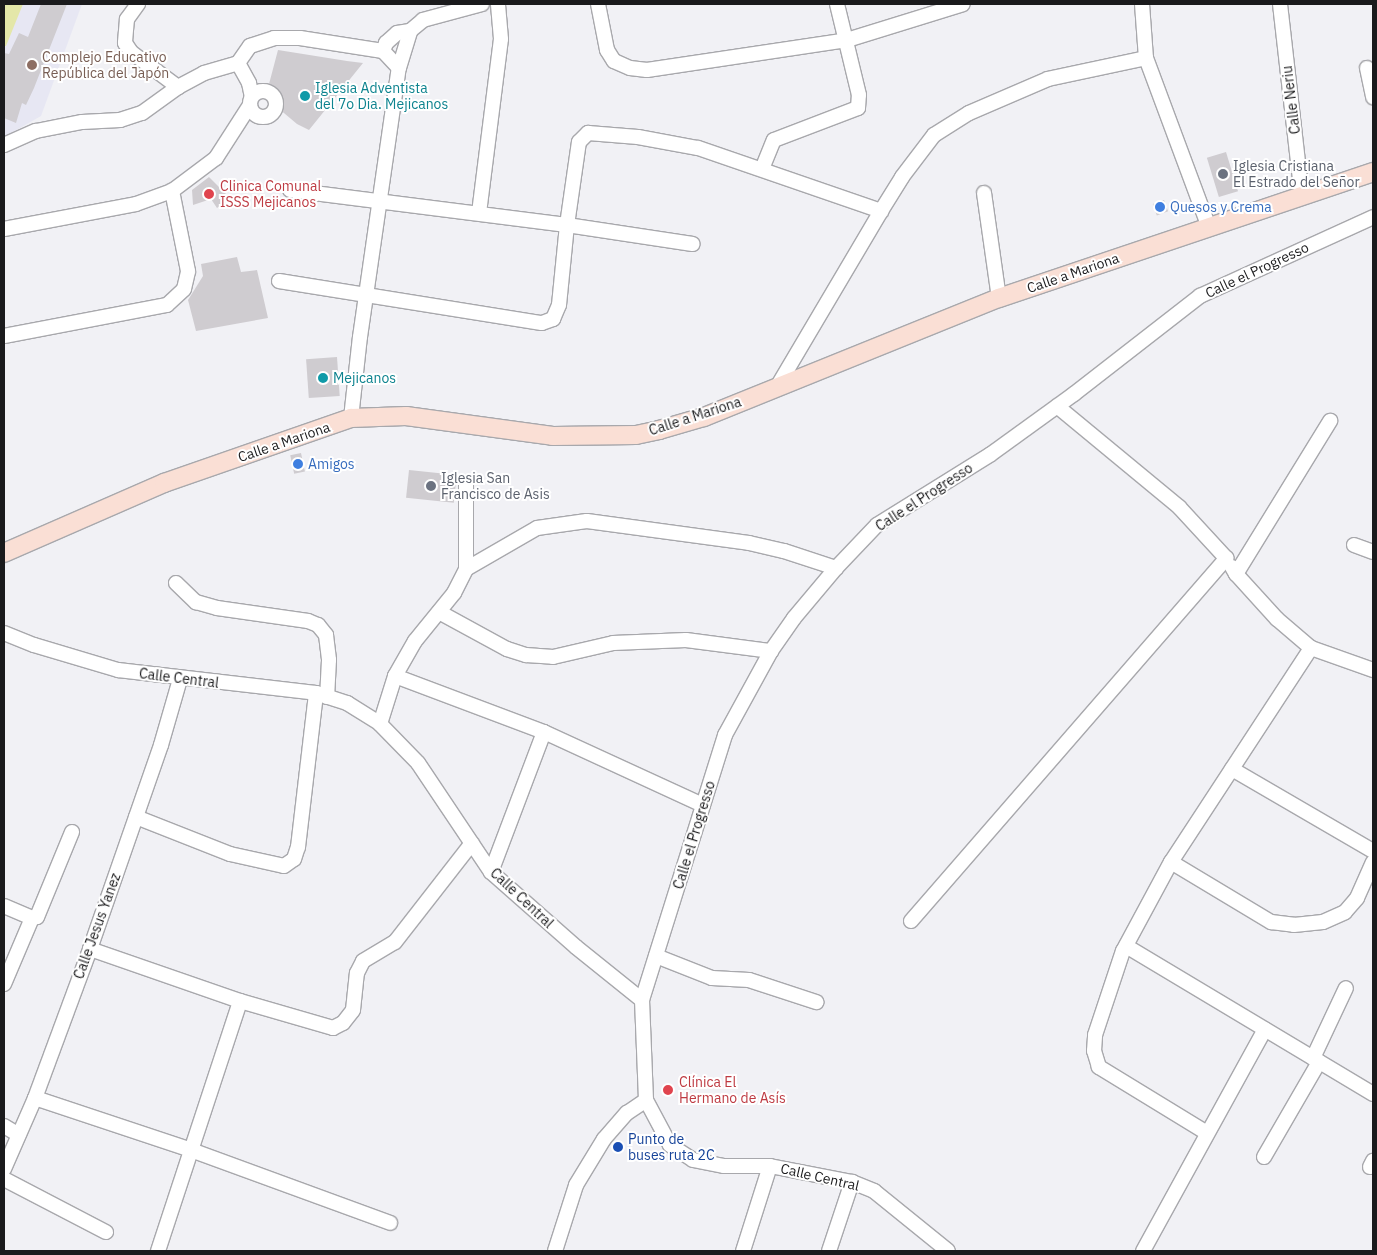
<!DOCTYPE html>
<meta charset="utf-8">
<style>
body{margin:0}
#map{position:relative;width:1377px;height:1255px;overflow:hidden;background:#f1f1f5;font-family:"IBM Plex Sans",sans-serif}
div>[style]{position:absolute}
[style*='--x']{left:calc(var(--x)*1px);top:calc(var(--y)*1px);width:calc(var(--w)*1px);rotate:calc(var(--a)*1deg)}
.built>*{inset:0;background:#e7e7f3}
.green>*{inset:0;background:#e4e7a9}
.building>*{inset:0;background:#cfccd0;transform-origin:0 0}
.roads{filter:drop-shadow(1px 0 #a8a8ac) drop-shadow(-1px 0 #a8a8ac) drop-shadow(0 1px #a8a8ac) drop-shadow(0 -1px #a8a8ac)}
.minor>*{height:14px;margin:-7px;padding:0 7px;transform-origin:7px;border-radius:7px;background:#fff}
.minor>.ring{margin:-7px;padding:0;box-sizing:content-box;background:none;border:14px solid #fff;border-radius:50%}
.major>*{height:18px;margin:-9px;padding:0 9px;transform-origin:9px;border-radius:9px;background:#fadfd5}
.dots>*{width:14px;height:14px;translate:-50% -50%;box-sizing:border-box;border:2px solid #fff;border-radius:50%}
span{translate:-50% -50%;white-space:nowrap;text-align:center;line-height:1.15;-webkit-text-stroke:4px #fff;paint-order:stroke}
.education-label{font-size:14px;color:#785e54}
.left{translate:0 -50%;text-align:left}
.culture-label{font-size:14px;color:#0d838f}
.street-label{font-size:14px;color:#1a1a1c}
.worship-label{font-size:14px;color:#5b616d}
.health-label{font-size:14px;color:#be3a42}
.shop-label{font-size:14px;color:#366cbe}
.transit-label{font-size:14px;color:#164399}
.frame{position:absolute;inset:0;border:5px solid #1a1a1c;pointer-events:none}
</style>
<div id="map">
<div class="built">
<i style="clip-path:polygon(4px 4px,82px 4px,41px 116px,4px 137px)"></i>
</div>
<div class="green">
<i style="clip-path:polygon(4px 4px,23px 4px,6px 46px,4px 46px)"></i>
</div>
<div class="building">
<i style="clip-path:polygon(41px 4px,67px 4px,34px 88px,26px 105px,22px 103px,16px 123px,4px 118px,4px 53px,9px 54px,19px 33px,28px 37px)"></i>
<i style="clip-path:polygon(278px 50px,347px 61px,363px 63px,309px 130px,297px 124px,278px 108px,269px 84px)"></i>
<i style="left:1226px;top:152px;width:41px;height:20px;rotate:73deg"></i>
<i style="clip-path:polygon(209px 177px,230px 198px,217px 208px,211px 199px,193px 205px,192px 190px)"></i>
<i style="left:1164px;top:200px;width:12px;height:12px;rotate:70deg"></i>
<i style="clip-path:polygon(237px 257px,241px 272px,257px 270px,268px 318px,196px 331px,188px 300px,203px 276px,201px 264px)"></i>
<i style="left:337px;top:357px;width:39px;height:31px;rotate:86deg"></i>
<i style="left:301px;top:453px;width:19px;height:11px;rotate:78deg"></i>
<i style="left:409px;top:470px;width:48px;height:28px;rotate:6deg"></i>
</div>
<div class="roads">
<div class="minor">
<i style="--x:138;--y:4;--w:19;--a:126"></i>
<i style="--x:127;--y:19;--w:24;--a:95"></i>
<i style="--x:125;--y:43;--w:11;--a:56"></i>
<i style="--x:131;--y:52;--w:59;--a:36.7"></i>
<i style="--x:598;--y:4;--w:47;--a:78.9"></i>
<i style="--x:607;--y:50;--w:13;--a:58"></i>
<i style="--x:614;--y:61;--w:17;--a:24"></i>
<i style="--x:630;--y:68;--w:17;--a:7"></i>
<i style="--x:647;--y:70;--w:202;--a:-8.5"></i>
<i style="--x:847;--y:40;--w:121;--a:-17.2"></i>
<i style="--x:1142;--y:4;--w:54;--a:85.8"></i>
<i style="--x:1146;--y:58;--w:180;--a:69.6"></i>
<i style="--x:1280;--y:4;--w:194;--a:83.5"></i>
<i style="--x:383;--y:51;--w:9;--a:-69"></i>
<i style="--x:386;--y:43;--w:15;--a:-42"></i>
<i style="--x:397;--y:33;--w:13;--a:-9"></i>
<i style="--x:238;--y:63;--w:23;--a:61"></i>
<i style="--x:249;--y:83;--w:14;--a:78"></i>
<i style="--x:1367;--y:68;--w:30;--a:78"></i>
<i class="ring" style="left:250px;top:91px;width:12px;height:12px"></i>
<i style="--x:4;--y:145;--w:35;--a:-24"></i>
<i style="--x:36;--y:131;--w:47;--a:-11.1"></i>
<i style="--x:82;--y:122;--w:38;--a:-3"></i>
<i style="--x:120;--y:120;--w:23;--a:-18"></i>
<i style="--x:142;--y:113;--w:44;--a:-35.8"></i>
<i style="--x:178;--y:87;--w:30;--a:-28"></i>
<i style="--x:204;--y:73;--w:35;--a:-16"></i>
<i style="--x:238;--y:63;--w:21;--a:-55"></i>
<i style="--x:250;--y:46;--w:25;--a:-18"></i>
<i style="--x:274;--y:38;--w:26;--a:0"></i>
<i style="--x:300;--y:38;--w:84;--a:8.9"></i>
<i style="--x:383;--y:51;--w:23;--a:47"></i>
<i style="--x:762;--y:169;--w:31;--a:-68"></i>
<i style="--x:774;--y:140;--w:90;--a:-20.9"></i>
<i style="--x:858;--y:108;--w:13;--a:-86"></i>
<i style="--x:859;--y:95;--w:94;--a:-103.6"></i>
<i style="--x:290;--y:190;--w:279;--a:7.2"></i>
<i style="--x:567;--y:225;--w:127;--a:8.6"></i>
<i style="--x:984;--y:193;--w:106;--a:81.9"></i>
<i style="--x:479;--y:213;--w:175;--a:-82.8"></i>
<i style="--x:501;--y:39;--w:35;--a:-95"></i>
<i style="--x:4;--y:229;--w:134;--a:-10.7"></i>
<i style="--x:136;--y:204;--w:38;--a:-20"></i>
<i style="--x:172;--y:191;--w:55;--a:-36.9"></i>
<i style="--x:216;--y:158;--w:63;--a:-57.3"></i>
<i style="--x:279;--y:281;--w:266;--a:9.1"></i>
<i style="--x:542;--y:323;--w:12;--a:-20"></i>
<i style="--x:553;--y:319;--w:15;--a:-67"></i>
<i style="--x:559;--y:305;--w:80;--a:-84.3"></i>
<i style="--x:567;--y:225;--w:84;--a:-81.8"></i>
<i style="--x:579;--y:142;--w:13;--a:-45"></i>
<i style="--x:588;--y:133;--w:50;--a:4.6"></i>
<i style="--x:638;--y:137;--w:61;--a:10.4"></i>
<i style="--x:698;--y:148;--w:194;--a:19"></i>
<i style="--x:4;--y:336;--w:166;--a:-10.8"></i>
<i style="--x:167;--y:305;--w:23;--a:-43"></i>
<i style="--x:184;--y:289;--w:18;--a:-77"></i>
<i style="--x:188;--y:271;--w:82;--a:-101.3"></i>
<i style="--x:777;--y:387;--w:204;--a:-59.4"></i>
<i style="--x:881;--y:211;--w:40;--a:-58"></i>
<i style="--x:902;--y:177;--w:53;--a:-52.7"></i>
<i style="--x:934;--y:135;--w:41;--a:-32.2"></i>
<i style="--x:969;--y:113;--w:86;--a:-23.3"></i>
<i style="--x:1048;--y:79;--w:100;--a:-12.1"></i>
<i style="--x:351;--y:418;--w:81;--a:-83.7"></i>
<i style="--x:360;--y:337;--w:272;--a:-81.8"></i>
<i style="--x:399;--y:68;--w:39;--a:-73"></i>
<i style="--x:410;--y:31;--w:17;--a:-40"></i>
<i style="--x:423;--y:20;--w:61;--a:-15.2"></i>
<i style="--x:1354;--y:545;--w:20;--a:20"></i>
<i style="--x:1232;--y:567;--w:8;--a:60"></i>
<i style="--x:1236;--y:574;--w:180;--a:-58.4"></i>
<i style="--x:466;--y:569;--w:82;--a:-30"></i>
<i style="--x:537;--y:528;--w:50;--a:-8"></i>
<i style="--x:587;--y:521;--w:163;--a:7.7"></i>
<i style="--x:749;--y:543;--w:36;--a:13"></i>
<i style="--x:784;--y:551;--w:55;--a:18.1"></i>
<i style="--x:176;--y:583;--w:28;--a:44"></i>
<i style="--x:196;--y:602;--w:22;--a:16"></i>
<i style="--x:217;--y:608;--w:92;--a:8.1"></i>
<i style="--x:308;--y:621;--w:11;--a:22"></i>
<i style="--x:318;--y:625;--w:13;--a:51"></i>
<i style="--x:326;--y:635;--w:25;--a:83"></i>
<i style="--x:329;--y:660;--w:37;--a:93"></i>
<i style="--x:439;--y:612;--w:77;--a:28.6"></i>
<i style="--x:507;--y:649;--w:20;--a:18"></i>
<i style="--x:526;--y:655;--w:27;--a:4"></i>
<i style="--x:553;--y:657;--w:62;--a:-13.1"></i>
<i style="--x:613;--y:643;--w:73;--a:-2.4"></i>
<i style="--x:686;--y:640;--w:86;--a:7.4"></i>
<i style="--x:4;--y:633;--w:32;--a:22"></i>
<i style="--x:34;--y:645;--w:88;--a:16.6"></i>
<i style="--x:118;--y:670;--w:199;--a:6.6"></i>
<i style="--x:316;--y:693;--w:33;--a:18"></i>
<i style="--x:347;--y:703;--w:39;--a:32"></i>
<i style="--x:380;--y:724;--w:54;--a:45.7"></i>
<i style="--x:418;--y:763;--w:131;--a:56.2"></i>
<i style="--x:491;--y:872;--w:113;--a:41.4"></i>
<i style="--x:576;--y:947;--w:85;--a:38.8"></i>
<i style="--x:642;--y:1000;--w:100;--a:87.7"></i>
<i style="--x:646;--y:1100;--w:51;--a:61.9"></i>
<i style="--x:670;--y:1145;--w:27;--a:33"></i>
<i style="--x:693;--y:1160;--w:32;--a:11"></i>
<i style="--x:724;--y:1166;--w:46;--a:0"></i>
<i style="--x:770;--y:1166;--w:84;--a:11"></i>
<i style="--x:852;--y:1182;--w:24;--a:22"></i>
<i style="--x:874;--y:1191;--w:95;--a:39"></i>
<i style="--x:1311;--y:648;--w:66;--a:19.5"></i>
<i style="--x:395;--y:676;--w:159;--a:20.6"></i>
<i style="--x:544;--y:732;--w:150;--a:110.7"></i>
<i style="--x:380;--y:724;--w:50;--a:-72.6"></i>
<i style="--x:395;--y:676;--w:40;--a:-60.3"></i>
<i style="--x:415;--y:641;--w:62;--a:-50.9"></i>
<i style="--x:454;--y:593;--w:27;--a:-63"></i>
<i style="--x:466;--y:569;--w:84;--a:-90"></i>
<i style="--x:544;--y:732;--w:175;--a:24.7"></i>
<i style="--x:1232;--y:769;--w:163;--a:30.2"></i>
<i style="--x:136;--y:817;--w:101;--a:21.5"></i>
<i style="--x:230;--y:854;--w:55;--a:12.5"></i>
<i style="--x:284;--y:866;--w:12;--a:-35"></i>
<i style="--x:294;--y:859;--w:13;--a:-72"></i>
<i style="--x:298;--y:847;--w:155;--a:-83.3"></i>
<i style="--x:1171;--y:862;--w:117;--a:31"></i>
<i style="--x:1271;--y:922;--w:23;--a:7"></i>
<i style="--x:1294;--y:925;--w:29;--a:-6"></i>
<i style="--x:1323;--y:922;--w:24;--a:-24"></i>
<i style="--x:1345;--y:912;--w:18;--a:-49"></i>
<i style="--x:1357;--y:898;--w:39;--a:-66"></i>
<i style="--x:4;--y:906;--w:30;--a:23"></i>
<i style="--x:32;--y:918;--w:5;--a:-11"></i>
<i style="--x:37;--y:917;--w:92;--a:-67.6"></i>
<i style="--x:911;--y:921;--w:481;--a:-49"></i>
<i style="--x:1226;--y:558;--w:69;--a:-132.7"></i>
<i style="--x:1179;--y:507;--w:158;--a:-140.4"></i>
<i style="--x:1126;--y:946;--w:288;--a:30.9"></i>
<i style="--x:90;--y:949;--w:159;--a:19.1"></i>
<i style="--x:240;--y:1001;--w:97;--a:16.2"></i>
<i style="--x:333;--y:1028;--w:11;--a:-27"></i>
<i style="--x:343;--y:1023;--w:16;--a:-52"></i>
<i style="--x:353;--y:1010;--w:37;--a:-84"></i>
<i style="--x:357;--y:973;--w:13;--a:-63"></i>
<i style="--x:363;--y:961;--w:37;--a:-31"></i>
<i style="--x:395;--y:942;--w:125;--a:-52.1"></i>
<i style="--x:656;--y:956;--w:60;--a:21.4"></i>
<i style="--x:712;--y:978;--w:37;--a:3"></i>
<i style="--x:749;--y:980;--w:71;--a:18.2"></i>
<i style="--x:4;--y:984;--w:72;--a:-67"></i>
<i style="--x:642;--y:1000;--w:278;--a:-72.6"></i>
<i style="--x:725;--y:735;--w:96;--a:-61.3"></i>
<i style="--x:771;--y:651;--w:40;--a:-55.1"></i>
<i style="--x:794;--y:618;--w:65;--a:-50"></i>
<i style="--x:836;--y:568;--w:59;--a:-46.4"></i>
<i style="--x:877;--y:525;--w:134;--a:-31.9"></i>
<i style="--x:991;--y:454;--w:102;--a:-35.9"></i>
<i style="--x:1074;--y:394;--w:160;--a:-37.9"></i>
<i style="--x:1200;--y:296;--w:190;--a:-24.5"></i>
<i style="--x:1313;--y:1058;--w:77;--a:-64.8"></i>
<i style="--x:35;--y:1098;--w:164;--a:18.4"></i>
<i style="--x:191;--y:1150;--w:212;--a:20.1"></i>
<i style="--x:4;--y:1126;--w:17;--a:31"></i>
<i style="--x:1207;--y:1133;--w:127;--a:-148.6"></i>
<i style="--x:1099;--y:1067;--w:17;--a:-107"></i>
<i style="--x:1094;--y:1051;--w:16;--a:-86"></i>
<i style="--x:1095;--y:1035;--w:89;--a:-71.6"></i>
<i style="--x:1123;--y:951;--w:101;--a:-61.7"></i>
<i style="--x:1171;--y:862;--w:256;--a:-56.8"></i>
<i style="--x:1311;--y:648;--w:45;--a:-139.5"></i>
<i style="--x:1277;--y:619;--w:61;--a:-132.3"></i>
<i style="--x:1264;--y:1157;--w:110;--a:-59.9"></i>
<i style="--x:1370;--y:1167;--w:7;--a:-63"></i>
<i style="--x:4;--y:1169;--w:77;--a:-66.4"></i>
<i style="--x:35;--y:1098;--w:159;--a:-69.7"></i>
<i style="--x:90;--y:949;--w:216;--a:-70.8"></i>
<i style="--x:161;--y:745;--w:69;--a:-73.9"></i>
<i style="--x:4;--y:1179;--w:115;--a:27.5"></i>
<i style="--x:158;--y:1251;--w:263;--a:-71.8"></i>
<i style="--x:555;--y:1251;--w:69;--a:-72.3"></i>
<i style="--x:576;--y:1185;--w:54;--a:-58.7"></i>
<i style="--x:604;--y:1139;--w:35;--a:-49"></i>
<i style="--x:627;--y:1113;--w:23;--a:-34"></i>
<i style="--x:743;--y:1251;--w:89;--a:-72.4"></i>
<i style="--x:829;--y:1251;--w:73;--a:-71.6"></i>
<i style="--x:1143;--y:1251;--w:253;--a:-61.2"></i>
</div>
<div class="major">
<i style="--x:4;--y:553;--w:175;--a:-23.6"></i>
<i style="--x:164;--y:483;--w:198;--a:-19.2"></i>
<i style="--x:351;--y:418;--w:55;--a:-2.1"></i>
<i style="--x:406;--y:416;--w:148;--a:7.7"></i>
<i style="--x:553;--y:436;--w:83;--a:-0.7"></i>
<i style="--x:636;--y:435;--w:24;--a:-12"></i>
<i style="--x:659;--y:430;--w:47;--a:-16.1"></i>
<i style="--x:704;--y:417;--w:318;--a:-22"></i>
<i style="--x:999;--y:298;--w:395;--a:-18.6"></i>
</div>
</div>
<div class="dots">
<i style="left:32px;top:65px;background:#8d6e63"></i>
<i style="left:305px;top:96px;background:#0f9aa8"></i>
<i style="left:1223px;top:174px;background:#6b7280"></i>
<i style="left:209px;top:194px;background:#e0444e"></i>
<i style="left:1160px;top:207px;background:#3f7fe0"></i>
<i style="left:323px;top:378px;background:#0f9aa8"></i>
<i style="left:298px;top:464px;background:#3f7fe0"></i>
<i style="left:431px;top:486px;background:#6b7280"></i>
<i style="left:668px;top:1090px;background:#e0444e"></i>
<i style="left:618px;top:1147px;background:#1a4fb4"></i>
</div>
<div class="education-label">
<span class="left" style="left:42px;top:65px">Complejo Educativo<br>República del Japón</span>
</div>
<div class="culture-label">
<span class="left" style="left:315px;top:96px">Iglesia Adventista<br>del 7o Dia. Mejicanos</span>
<span class="left" style="left:333px;top:378px">Mejicanos</span>
</div>
<div class="street-label">
<span style="left:1291px;top:100px;rotate:-97deg">Calle Neriu</span>
<span style="left:1257px;top:270px;rotate:-25deg">Calle el Progresso</span>
<span style="left:1073px;top:273px;rotate:-19deg">Calle a Mariona</span>
<span style="left:695px;top:416px;rotate:-18deg">Calle a Mariona</span>
<span style="left:284px;top:442px;rotate:-19deg">Calle a Mariona</span>
<span style="left:924px;top:497px;rotate:-33deg">Calle el Progresso</span>
<span style="left:179px;top:678px;rotate:7deg">Calle Central</span>
<span style="left:694px;top:835px;rotate:-73deg">Calle el Progresso</span>
<span style="left:522px;top:898px;rotate:43deg">Calle Central</span>
<span style="left:97px;top:926px;rotate:-70deg">Calle Jesus Yanez</span>
<span style="left:820px;top:1177px;rotate:13deg">Calle Central</span>
</div>
<div class="worship-label">
<span class="left" style="left:1233px;top:174px">Iglesia Cristiana<br>El Estrado del Señor</span>
<span class="left" style="left:441px;top:486px">Iglesia San<br>Francisco de Asis</span>
</div>
<div class="health-label">
<span class="left" style="left:220px;top:194px">Clinica Comunal<br>ISSS Mejicanos</span>
<span class="left" style="left:679px;top:1090px">Clínica El<br>Hermano de Asís</span>
</div>
<div class="shop-label">
<span class="left" style="left:1170px;top:207px">Quesos y Crema</span>
<span class="left" style="left:308px;top:464px">Amigos</span>
</div>
<div class="transit-label">
<span class="left" style="left:628px;top:1147px">Punto de<br>buses ruta 2C</span>
</div>
<div class="frame"></div>
</div>
